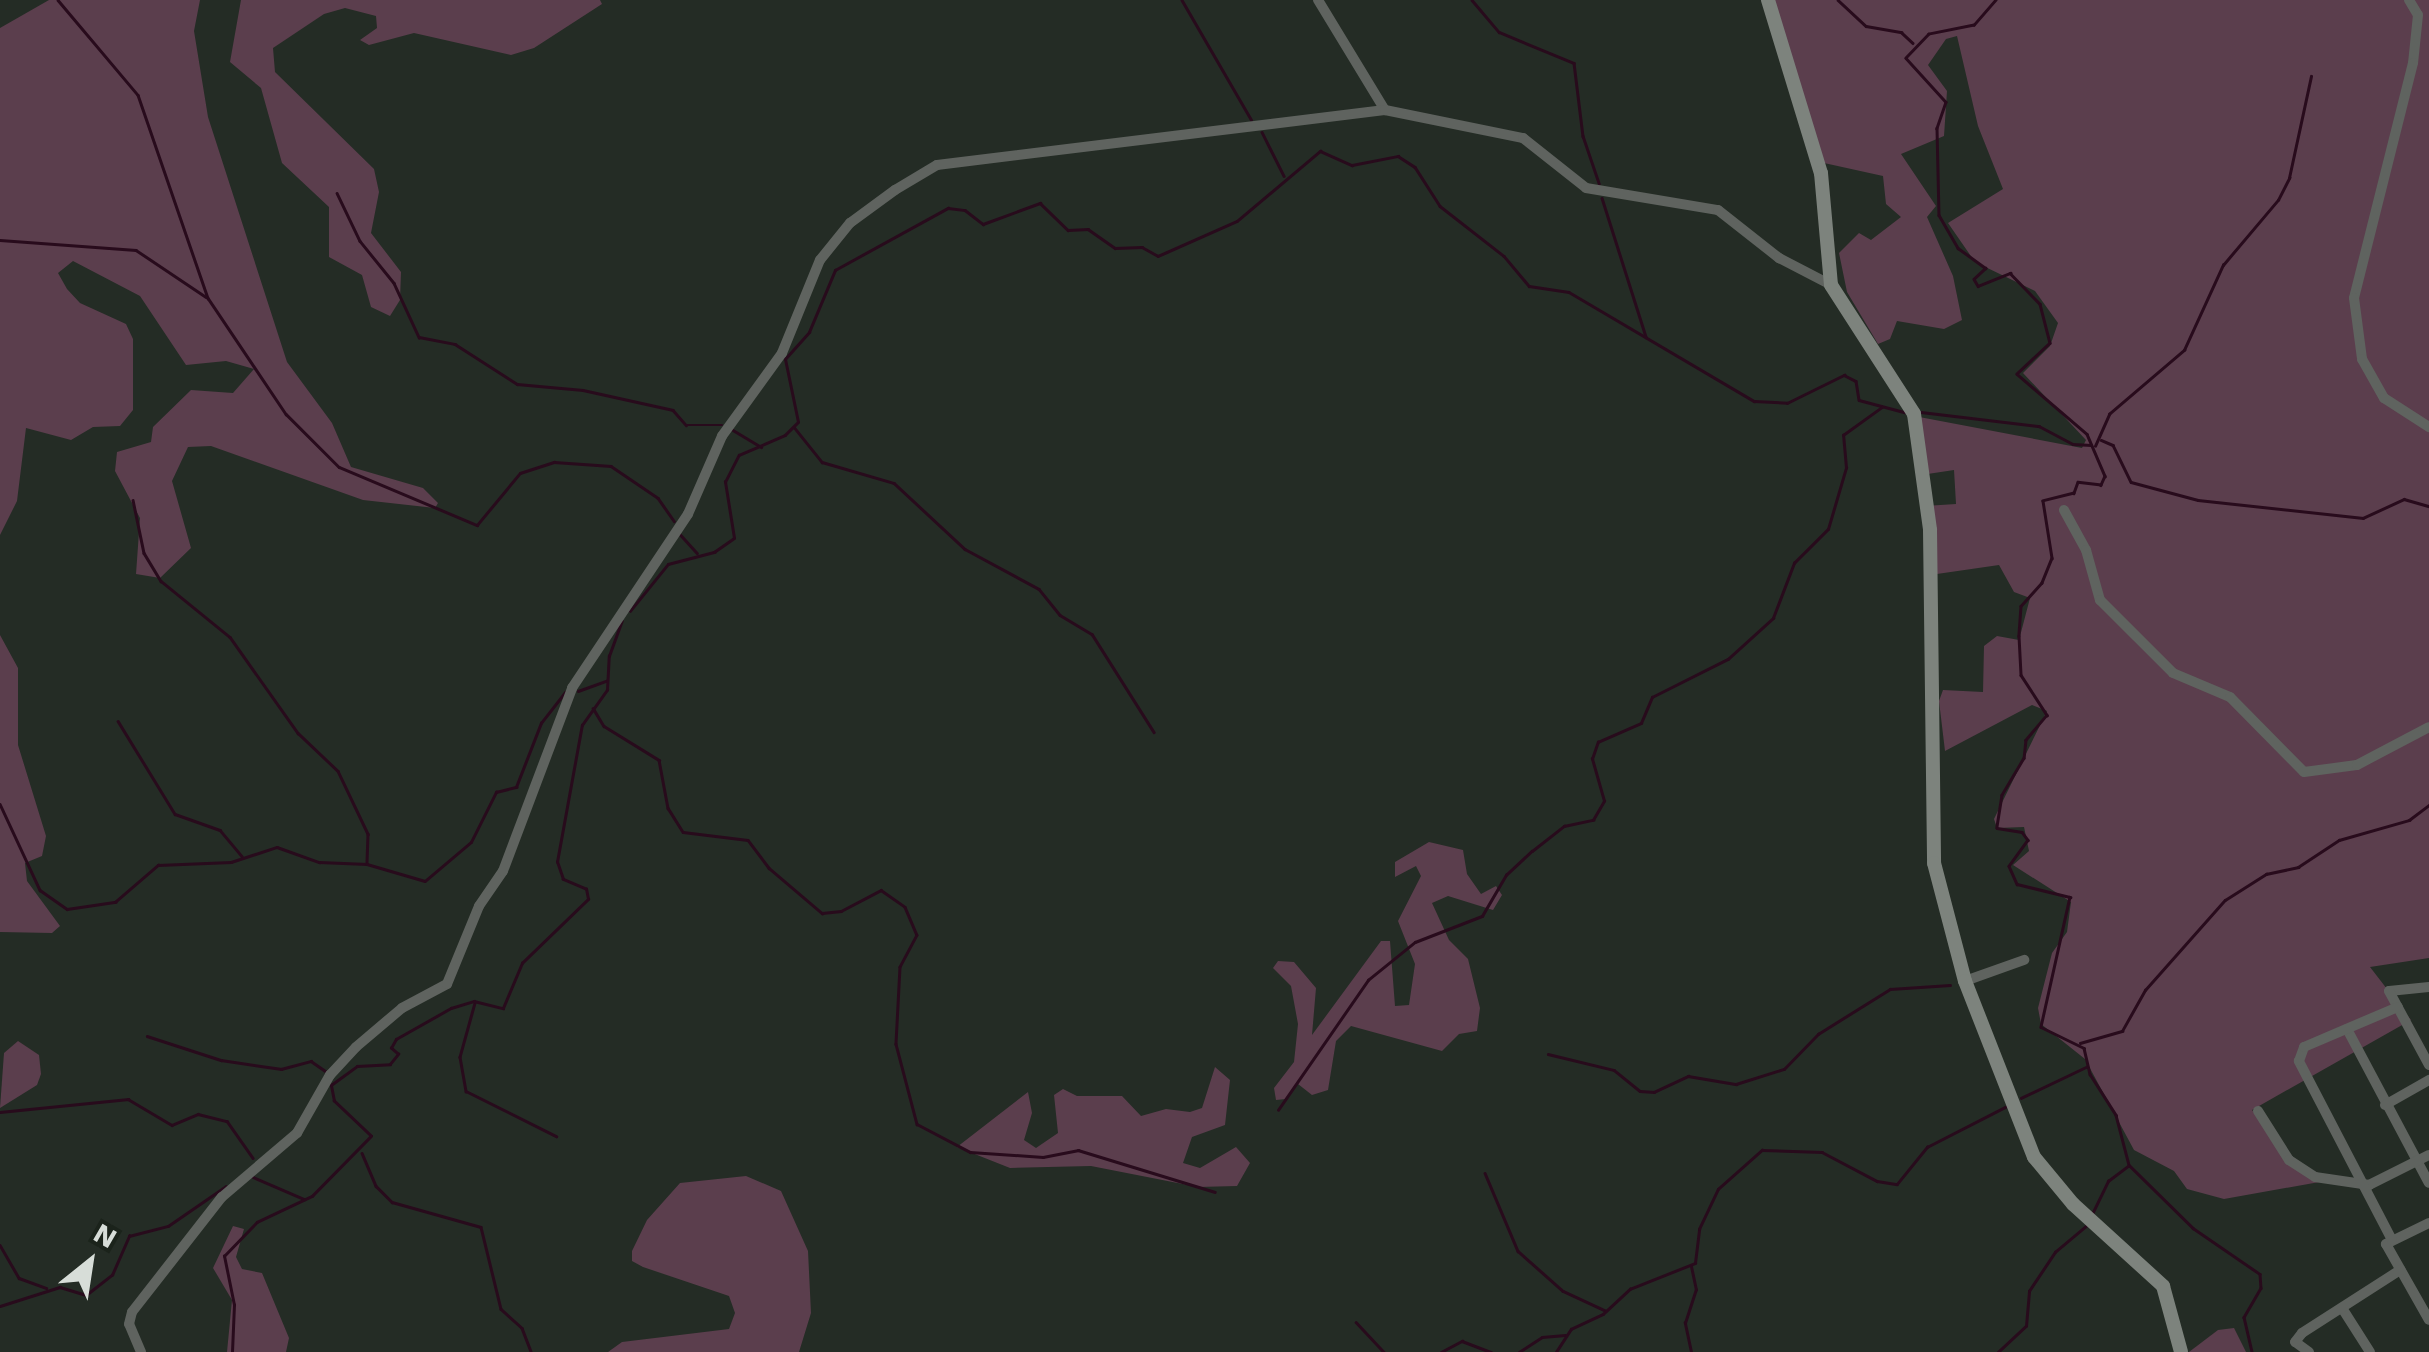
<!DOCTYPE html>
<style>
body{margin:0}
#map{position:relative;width:2429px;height:1352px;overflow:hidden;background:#242c25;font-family:"Work Sans",sans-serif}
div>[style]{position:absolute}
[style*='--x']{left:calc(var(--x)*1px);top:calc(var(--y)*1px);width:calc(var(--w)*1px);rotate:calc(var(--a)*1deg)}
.green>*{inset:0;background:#5b3e4d}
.stream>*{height:2.5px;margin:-1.25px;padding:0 1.25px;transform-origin:1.25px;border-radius:1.25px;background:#280b1c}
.minor>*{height:10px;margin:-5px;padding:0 5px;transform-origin:5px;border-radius:5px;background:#5f635f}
.secondary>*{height:14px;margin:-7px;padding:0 7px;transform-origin:7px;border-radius:7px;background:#7d837d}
span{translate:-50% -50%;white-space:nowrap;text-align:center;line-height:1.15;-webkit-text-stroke:8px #1b231b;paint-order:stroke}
.north{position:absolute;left:40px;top:1212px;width:100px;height:100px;-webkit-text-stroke:8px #1b231b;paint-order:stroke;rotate:30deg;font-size:28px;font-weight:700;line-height:40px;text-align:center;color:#d7ddd8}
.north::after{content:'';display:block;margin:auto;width:35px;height:45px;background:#d7ddd8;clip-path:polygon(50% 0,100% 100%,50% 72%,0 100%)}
</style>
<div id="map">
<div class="green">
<i style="clip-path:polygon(49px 0,200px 0,194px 31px,208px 117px,287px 362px,332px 423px,351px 467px,423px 488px,438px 503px,435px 508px,363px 500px,211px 446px,188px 447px,172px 481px,191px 548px,160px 578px,136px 574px,140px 518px,115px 471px,117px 452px,151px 442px,153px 427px,191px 390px,233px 393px,254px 369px,226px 361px,186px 365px,140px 296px,73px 261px,58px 273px,67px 289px,80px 303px,126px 324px,133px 339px,133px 410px,120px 426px,93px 427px,71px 440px,26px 428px,17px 501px,0 535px,0 28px)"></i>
<i style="clip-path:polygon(241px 0,600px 0,602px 4px,534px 48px,511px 55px,414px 33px,369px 45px,360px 40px,377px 28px,376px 16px,345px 8px,324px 14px,273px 48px,275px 72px,374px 169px,379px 192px,371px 233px,401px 272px,400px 300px,390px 316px,371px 307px,362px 275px,329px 257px,329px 207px,282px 163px,261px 88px,230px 62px)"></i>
<i style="clip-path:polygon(1770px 0,2429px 0,2429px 958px,2370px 967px,2411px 1020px,2252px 1110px,2289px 1155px,2325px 1181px,2224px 1199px,2187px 1189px,2174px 1171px,2134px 1150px,2085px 1059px,2041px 1024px,2038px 1008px,2052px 953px,2067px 932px,2071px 902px,2013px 865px,2029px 851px,2024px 827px,1997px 828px,1994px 819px,2047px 711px,2032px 705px,1945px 751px,1939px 701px,1943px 690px,1983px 692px,1984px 646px,1997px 636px,2019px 640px,2030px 598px,2014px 592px,1999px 565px,1930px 575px,1925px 506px,1956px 504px,1954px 470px,1921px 475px,1914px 416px,2082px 448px,2086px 440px,2023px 373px,2050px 346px,2058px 323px,2035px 291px,1975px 262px,1948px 223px,2003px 189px,1978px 126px,1957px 36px,1946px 39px,1928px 65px,1947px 91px,1944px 136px,1901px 154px,1936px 206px,1927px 217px,1953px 276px,1962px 320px,1944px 329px,1897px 321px,1890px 339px,1878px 344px,1847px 292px,1839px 253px,1859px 233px,1871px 240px,1901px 217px,1886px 204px,1883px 176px,1824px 163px)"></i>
<i style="clip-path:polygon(0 635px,18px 668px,18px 745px,46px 836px,42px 856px,25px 863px,27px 881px,60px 926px,52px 933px,0 932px)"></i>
<i style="clip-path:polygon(1429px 842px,1463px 850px,1467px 874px,1481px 894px,1496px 886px,1502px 895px,1493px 910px,1448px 896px,1432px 903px,1449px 940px,1468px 959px,1480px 1008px,1477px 1031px,1459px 1034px,1442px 1051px,1351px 1026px,1336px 1041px,1328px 1090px,1312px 1095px,1298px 1084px,1286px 1099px,1276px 1100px,1274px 1088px,1294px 1062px,1298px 1024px,1291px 986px,1273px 968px,1278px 961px,1294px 962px,1316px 988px,1312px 1035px,1381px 941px,1390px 941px,1395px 1006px,1409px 1005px,1415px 964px,1398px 921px,1421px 876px,1416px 866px,1395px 877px,1395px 862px)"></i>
<i style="clip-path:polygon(18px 1041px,39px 1055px,41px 1074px,37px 1085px,0 1108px,4px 1053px)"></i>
<i style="clip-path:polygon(1215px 1067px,1230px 1080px,1225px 1125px,1192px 1137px,1183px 1163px,1200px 1168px,1236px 1147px,1250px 1163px,1237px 1186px,1198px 1187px,1091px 1166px,1010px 1168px,957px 1147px,1028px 1092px,1032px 1113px,1024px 1140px,1036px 1148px,1058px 1133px,1054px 1095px,1063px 1089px,1077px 1096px,1122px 1096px,1141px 1116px,1166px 1109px,1190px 1112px,1202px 1108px)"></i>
<i style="clip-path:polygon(746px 1176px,781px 1191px,808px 1251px,811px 1313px,799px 1352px,608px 1352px,622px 1342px,729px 1329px,735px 1313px,729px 1296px,643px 1267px,632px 1261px,632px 1251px,647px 1220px,680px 1183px)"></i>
<i style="clip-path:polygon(233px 1226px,244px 1229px,236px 1257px,242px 1269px,262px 1273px,289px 1338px,286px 1352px,227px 1352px,232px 1300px,213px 1268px)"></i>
<i style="clip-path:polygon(2234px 1328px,2246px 1352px,2189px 1352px,2218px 1330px)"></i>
</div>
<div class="stream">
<i style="--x:58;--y:0;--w:124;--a:49.9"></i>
<i style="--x:138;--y:95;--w:215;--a:71"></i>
<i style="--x:208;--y:298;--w:140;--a:56.1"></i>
<i style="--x:286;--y:414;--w:75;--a:45"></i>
<i style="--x:339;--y:467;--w:150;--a:22.8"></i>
<i style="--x:477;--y:525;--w:67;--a:-50.4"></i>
<i style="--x:520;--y:473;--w:36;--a:-18"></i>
<i style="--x:554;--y:462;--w:57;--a:4"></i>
<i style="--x:611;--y:466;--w:57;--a:34.2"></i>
<i style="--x:658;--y:498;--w:28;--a:55"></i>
<i style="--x:1182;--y:0;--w:138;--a:59.9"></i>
<i style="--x:1472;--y:0;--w:42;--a:49.8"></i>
<i style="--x:1499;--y:32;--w:81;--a:22.5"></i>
<i style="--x:1574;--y:63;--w:74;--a:83"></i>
<i style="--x:1583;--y:136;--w:50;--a:71.2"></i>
<i style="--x:1838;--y:0;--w:38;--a:43"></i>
<i style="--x:1866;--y:26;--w:36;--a:10"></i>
<i style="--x:1901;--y:32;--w:16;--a:43"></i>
<i style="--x:1996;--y:0;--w:33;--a:131"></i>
<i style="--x:1974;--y:25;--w:46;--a:168.7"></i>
<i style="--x:1929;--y:34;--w:33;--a:134"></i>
<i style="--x:1906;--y:58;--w:59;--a:47.7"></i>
<i style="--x:1946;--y:102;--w:28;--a:109"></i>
<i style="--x:1937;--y:128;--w:87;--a:88.7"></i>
<i style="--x:1939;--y:215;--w:38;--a:60"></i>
<i style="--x:1958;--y:248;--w:34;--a:36"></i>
<i style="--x:1986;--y:268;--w:16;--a:137"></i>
<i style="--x:1974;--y:279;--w:8;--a:60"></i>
<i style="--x:1978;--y:286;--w:35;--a:-22"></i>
<i style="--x:2010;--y:273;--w:43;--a:45.9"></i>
<i style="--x:2040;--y:304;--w:40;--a:75.6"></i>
<i style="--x:2050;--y:343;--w:45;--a:136.8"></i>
<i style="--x:2017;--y:374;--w:92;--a:40.6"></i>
<i style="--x:2087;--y:434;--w:46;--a:66.8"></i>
<i style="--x:2105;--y:476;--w:10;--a:114"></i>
<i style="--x:2101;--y:485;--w:23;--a:-173"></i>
<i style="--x:2078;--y:482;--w:12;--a:110"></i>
<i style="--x:2074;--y:493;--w:32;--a:166"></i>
<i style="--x:2043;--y:501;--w:58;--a:81"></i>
<i style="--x:2052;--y:558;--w:27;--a:112"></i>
<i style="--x:2042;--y:583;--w:31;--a:132"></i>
<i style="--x:2021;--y:606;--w:30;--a:94"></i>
<i style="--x:2019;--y:636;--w:39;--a:87"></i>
<i style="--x:2021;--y:675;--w:48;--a:57"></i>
<i style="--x:2047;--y:715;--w:33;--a:130"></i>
<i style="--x:2026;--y:740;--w:18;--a:96"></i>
<i style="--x:2024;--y:758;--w:43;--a:120.7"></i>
<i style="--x:2002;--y:795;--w:33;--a:99"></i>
<i style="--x:1997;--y:828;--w:25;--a:9"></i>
<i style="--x:2022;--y:832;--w:10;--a:53"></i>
<i style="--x:2028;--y:840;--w:32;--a:126"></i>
<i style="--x:2009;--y:866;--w:20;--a:66"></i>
<i style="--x:2017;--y:884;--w:55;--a:13.8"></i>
<i style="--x:2070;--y:897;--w:133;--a:102.6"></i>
<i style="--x:2041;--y:1027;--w:48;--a:26"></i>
<i style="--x:2084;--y:1048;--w:27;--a:77"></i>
<i style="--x:2090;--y:1074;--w:49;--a:57.6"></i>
<i style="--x:2116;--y:1115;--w:52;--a:75.4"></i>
<i style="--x:2129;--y:1165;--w:90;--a:44.5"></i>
<i style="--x:2193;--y:1228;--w:81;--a:34.5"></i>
<i style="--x:2260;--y:1274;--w:14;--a:86"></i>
<i style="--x:2261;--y:1288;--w:34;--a:120"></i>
<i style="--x:2244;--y:1317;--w:36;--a:77"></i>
<i style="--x:1262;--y:132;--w:49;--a:63.4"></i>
<i style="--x:337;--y:193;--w:53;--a:64.4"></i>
<i style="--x:360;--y:241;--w:54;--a:51"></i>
<i style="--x:394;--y:283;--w:60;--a:65.2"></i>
<i style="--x:419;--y:337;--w:37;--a:11"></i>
<i style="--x:455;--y:344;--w:74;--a:32.8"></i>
<i style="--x:517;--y:384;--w:66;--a:5.2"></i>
<i style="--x:583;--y:390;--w:92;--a:12.5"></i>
<i style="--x:673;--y:410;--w:20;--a:49"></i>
<i style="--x:686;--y:425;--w:36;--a:0"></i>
<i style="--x:1602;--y:198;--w:146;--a:72.4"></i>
<i style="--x:0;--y:240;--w:136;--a:4.2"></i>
<i style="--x:136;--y:250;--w:84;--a:33.9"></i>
<i style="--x:1921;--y:412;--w:119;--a:6.8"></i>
<i style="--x:2039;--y:426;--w:38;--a:28"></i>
<i style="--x:2073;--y:444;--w:18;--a:3"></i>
<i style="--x:794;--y:427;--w:45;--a:51.3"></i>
<i style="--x:822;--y:462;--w:75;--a:16.3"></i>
<i style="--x:894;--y:483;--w:97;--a:42.9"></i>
<i style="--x:965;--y:549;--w:84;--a:28.4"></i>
<i style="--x:1039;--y:589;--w:33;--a:51"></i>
<i style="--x:1060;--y:615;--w:37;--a:31"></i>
<i style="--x:1092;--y:634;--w:116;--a:57.7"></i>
<i style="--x:733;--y:430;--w:33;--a:31"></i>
<i style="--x:2101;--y:440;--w:13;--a:23"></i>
<i style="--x:2113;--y:445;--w:41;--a:64.1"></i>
<i style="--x:2131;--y:482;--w:69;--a:15"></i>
<i style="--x:2198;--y:500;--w:166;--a:6.2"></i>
<i style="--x:2363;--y:518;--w:45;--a:-24.9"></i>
<i style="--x:2404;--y:499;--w:26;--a:16"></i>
<i style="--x:2095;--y:446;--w:35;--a:-66"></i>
<i style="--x:2109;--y:414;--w:99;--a:-40.5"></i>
<i style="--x:2184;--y:350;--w:94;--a:-65.4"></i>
<i style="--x:2223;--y:265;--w:85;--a:-49.8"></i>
<i style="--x:2278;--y:200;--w:25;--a:-63"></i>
<i style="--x:2289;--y:178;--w:104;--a:-77.8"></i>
<i style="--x:133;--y:500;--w:54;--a:78.3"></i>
<i style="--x:144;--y:553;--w:33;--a:59"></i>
<i style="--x:161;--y:581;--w:89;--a:39.1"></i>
<i style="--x:230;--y:637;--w:118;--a:54.7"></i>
<i style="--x:298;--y:733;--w:55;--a:43.5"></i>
<i style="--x:338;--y:771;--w:70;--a:64.5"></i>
<i style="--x:368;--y:834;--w:28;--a:92"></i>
<i style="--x:679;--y:533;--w:27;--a:48"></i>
<i style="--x:630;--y:611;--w:60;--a:-51"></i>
<i style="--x:668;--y:564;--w:48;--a:-14.6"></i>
<i style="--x:714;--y:552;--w:24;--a:-35"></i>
<i style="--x:734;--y:538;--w:57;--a:-99.1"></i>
<i style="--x:725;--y:482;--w:30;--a:-63"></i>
<i style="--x:739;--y:455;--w:50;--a:-23.5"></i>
<i style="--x:785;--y:435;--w:18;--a:-45"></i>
<i style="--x:798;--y:422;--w:64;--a:-101.7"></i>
<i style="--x:785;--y:359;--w:36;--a:-48"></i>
<i style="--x:809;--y:332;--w:67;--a:-67.2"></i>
<i style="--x:835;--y:270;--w:129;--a:-28.8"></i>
<i style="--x:948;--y:208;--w:17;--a:7"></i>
<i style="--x:965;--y:210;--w:23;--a:38"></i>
<i style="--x:983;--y:224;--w:61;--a:-20.2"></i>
<i style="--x:1040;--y:203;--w:39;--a:44"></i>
<i style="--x:1068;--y:230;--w:20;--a:-3"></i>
<i style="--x:1088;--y:229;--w:33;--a:35"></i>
<i style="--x:1115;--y:248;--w:27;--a:-2"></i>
<i style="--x:1142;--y:247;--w:18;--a:29"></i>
<i style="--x:1158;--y:256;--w:86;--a:-23.9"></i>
<i style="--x:1237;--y:221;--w:109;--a:-40.1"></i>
<i style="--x:1320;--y:151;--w:35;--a:24"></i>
<i style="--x:1352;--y:165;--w:47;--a:-11.1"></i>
<i style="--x:1398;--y:156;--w:20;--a:33"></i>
<i style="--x:1415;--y:167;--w:46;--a:57.3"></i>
<i style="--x:1440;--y:206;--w:81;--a:38"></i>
<i style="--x:1504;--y:256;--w:39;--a:50"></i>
<i style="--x:1529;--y:286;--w:40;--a:8.5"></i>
<i style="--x:1569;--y:292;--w:215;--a:30.5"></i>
<i style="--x:1754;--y:401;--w:33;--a:3"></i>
<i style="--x:1787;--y:403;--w:64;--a:-26.2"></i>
<i style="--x:1844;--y:375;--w:13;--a:27"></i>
<i style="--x:1856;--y:381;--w:19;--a:81"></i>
<i style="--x:1859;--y:400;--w:47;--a:14.9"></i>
<i style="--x:578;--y:691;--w:30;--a:-20"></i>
<i style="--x:593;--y:708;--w:21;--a:59"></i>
<i style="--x:604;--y:726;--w:65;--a:31.7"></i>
<i style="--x:659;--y:760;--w:49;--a:79.4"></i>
<i style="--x:668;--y:808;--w:28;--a:58"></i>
<i style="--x:683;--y:832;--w:65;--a:7"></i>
<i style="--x:748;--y:840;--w:35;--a:53"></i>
<i style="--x:769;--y:868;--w:70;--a:40.3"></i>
<i style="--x:822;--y:913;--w:19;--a:-6"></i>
<i style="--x:841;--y:911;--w:45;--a:-27.7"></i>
<i style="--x:881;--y:890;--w:29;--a:35"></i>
<i style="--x:905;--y:907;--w:30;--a:67"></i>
<i style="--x:917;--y:935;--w:36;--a:118"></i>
<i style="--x:900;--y:967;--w:77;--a:93"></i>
<i style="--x:896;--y:1044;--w:83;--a:75.3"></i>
<i style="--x:917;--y:1124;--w:60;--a:27.8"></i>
<i style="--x:970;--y:1152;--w:73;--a:3.9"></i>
<i style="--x:1043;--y:1157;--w:36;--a:-11"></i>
<i style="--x:1078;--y:1150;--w:143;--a:17"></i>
<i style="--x:118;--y:721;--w:109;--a:58.5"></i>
<i style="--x:175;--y:814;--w:48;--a:19.6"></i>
<i style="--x:220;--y:830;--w:34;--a:50"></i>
<i style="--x:0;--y:804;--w:95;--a:65.1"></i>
<i style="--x:40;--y:890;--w:33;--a:35"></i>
<i style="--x:67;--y:909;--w:49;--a:-8.3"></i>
<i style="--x:115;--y:902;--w:57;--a:-40.7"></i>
<i style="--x:158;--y:865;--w:73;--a:-2.4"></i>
<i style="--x:231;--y:862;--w:48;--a:-18.1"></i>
<i style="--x:277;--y:847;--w:45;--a:19.7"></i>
<i style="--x:319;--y:862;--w:48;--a:2.4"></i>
<i style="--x:367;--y:864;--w:60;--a:16.3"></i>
<i style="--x:425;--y:881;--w:60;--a:-40.3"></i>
<i style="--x:471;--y:842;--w:56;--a:-63.4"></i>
<i style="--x:496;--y:792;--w:21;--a:-14"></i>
<i style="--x:516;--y:787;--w:69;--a:-68.7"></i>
<i style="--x:541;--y:723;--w:39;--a:-52"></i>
<i style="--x:475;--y:1003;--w:56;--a:105.5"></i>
<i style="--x:460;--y:1057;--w:35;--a:80"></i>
<i style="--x:466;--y:1091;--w:101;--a:26.6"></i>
<i style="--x:147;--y:1036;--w:78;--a:18"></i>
<i style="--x:221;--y:1060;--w:61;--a:8.5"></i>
<i style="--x:281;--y:1069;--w:31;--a:-15"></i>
<i style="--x:311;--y:1061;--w:21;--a:35"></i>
<i style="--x:2080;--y:1043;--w:44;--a:-15.9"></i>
<i style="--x:2122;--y:1031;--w:47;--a:-60.7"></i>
<i style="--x:2145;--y:990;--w:120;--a:-48.4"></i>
<i style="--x:2225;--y:900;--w:49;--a:-32.4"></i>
<i style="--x:2266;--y:874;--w:33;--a:-12"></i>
<i style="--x:2298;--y:867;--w:49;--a:-33.4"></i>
<i style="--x:2339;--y:840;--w:73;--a:-15.9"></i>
<i style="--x:2409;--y:820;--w:25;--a:-37"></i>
<i style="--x:1548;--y:1054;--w:68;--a:13.6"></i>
<i style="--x:1614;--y:1070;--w:33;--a:39"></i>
<i style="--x:1640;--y:1091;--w:14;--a:4"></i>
<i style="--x:1654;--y:1092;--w:38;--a:-25"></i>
<i style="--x:1688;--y:1076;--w:49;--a:9.5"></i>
<i style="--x:1736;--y:1084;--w:50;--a:-17.4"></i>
<i style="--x:1784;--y:1069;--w:49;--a:-45.8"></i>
<i style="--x:1818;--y:1034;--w:85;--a:-32"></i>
<i style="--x:1890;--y:989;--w:60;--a:-3.8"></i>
<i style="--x:2021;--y:1098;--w:72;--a:-25.5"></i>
<i style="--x:1278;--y:1110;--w:158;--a:-55.3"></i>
<i style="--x:1368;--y:980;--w:60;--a:-39"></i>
<i style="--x:1415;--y:942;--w:72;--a:-21.2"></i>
<i style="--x:1482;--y:916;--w:48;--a:-59.7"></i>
<i style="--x:1506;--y:875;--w:35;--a:-43"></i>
<i style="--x:1532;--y:851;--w:41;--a:-38"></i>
<i style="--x:1564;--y:826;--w:30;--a:-12"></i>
<i style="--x:1593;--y:820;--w:22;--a:-60"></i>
<i style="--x:1604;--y:801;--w:44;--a:-105.9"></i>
<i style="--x:1592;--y:759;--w:18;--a:-71"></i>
<i style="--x:1598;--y:742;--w:47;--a:-23.8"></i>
<i style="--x:1641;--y:723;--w:28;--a:-67"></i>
<i style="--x:1652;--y:697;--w:85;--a:-26.6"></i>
<i style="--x:1728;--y:659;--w:61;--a:-42.3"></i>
<i style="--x:1773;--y:618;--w:59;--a:-69.1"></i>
<i style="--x:1794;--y:563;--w:48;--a:-45"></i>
<i style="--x:1828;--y:529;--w:64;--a:-73.6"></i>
<i style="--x:1846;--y:468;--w:33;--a:-95"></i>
<i style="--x:1843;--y:435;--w:48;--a:-35.7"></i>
<i style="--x:0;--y:1112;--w:129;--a:-5.8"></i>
<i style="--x:128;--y:1099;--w:51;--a:30.6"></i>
<i style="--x:172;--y:1125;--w:28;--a:-23"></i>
<i style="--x:198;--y:1114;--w:30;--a:14"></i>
<i style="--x:227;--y:1121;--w:45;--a:54.9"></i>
<i style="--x:362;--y:1153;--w:36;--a:67"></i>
<i style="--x:376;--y:1186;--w:23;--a:45"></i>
<i style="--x:392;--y:1202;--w:92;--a:15.7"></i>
<i style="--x:481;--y:1227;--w:84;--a:76.3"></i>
<i style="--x:501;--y:1309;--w:28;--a:42"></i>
<i style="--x:522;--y:1328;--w:26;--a:69"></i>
<i style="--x:1485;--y:1173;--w:85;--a:67.1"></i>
<i style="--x:1518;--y:1251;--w:60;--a:41.6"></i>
<i style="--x:1563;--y:1291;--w:47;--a:24.9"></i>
<i style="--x:253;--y:1177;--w:56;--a:23.3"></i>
<i style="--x:2092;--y:1214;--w:37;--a:-64"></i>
<i style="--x:2108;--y:1181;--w:25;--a:-37"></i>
<i style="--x:0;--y:1245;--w:38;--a:60"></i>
<i style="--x:19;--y:1278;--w:29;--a:20"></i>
<i style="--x:0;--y:1306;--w:63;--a:-17.6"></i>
<i style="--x:60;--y:1287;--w:27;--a:17"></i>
<i style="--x:86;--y:1295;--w:33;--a:-38"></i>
<i style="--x:112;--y:1275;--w:43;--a:-66.4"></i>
<i style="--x:129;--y:1236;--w:40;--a:-14.4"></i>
<i style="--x:168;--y:1226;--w:70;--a:-34.6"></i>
<i style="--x:1356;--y:1322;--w:41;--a:47"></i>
<i style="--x:232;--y:1352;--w:47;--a:-87.6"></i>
<i style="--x:234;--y:1305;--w:50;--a:-101.5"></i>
<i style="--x:224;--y:1256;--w:47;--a:-45.9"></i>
<i style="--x:257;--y:1222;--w:61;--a:-25.3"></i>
<i style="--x:312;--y:1196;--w:84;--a:-45.5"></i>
<i style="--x:371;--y:1136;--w:51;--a:-136.6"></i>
<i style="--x:334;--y:1101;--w:16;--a:-101"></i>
<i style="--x:331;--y:1085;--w:32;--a:-36"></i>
<i style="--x:357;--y:1066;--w:33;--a:-3"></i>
<i style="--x:390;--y:1064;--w:13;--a:-51"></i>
<i style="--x:398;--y:1054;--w:9;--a:-139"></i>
<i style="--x:391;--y:1048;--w:10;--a:-61"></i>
<i style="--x:396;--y:1039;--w:63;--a:-29.4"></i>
<i style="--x:451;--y:1008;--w:24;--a:-17"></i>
<i style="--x:474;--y:1001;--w:30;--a:14"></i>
<i style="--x:503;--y:1008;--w:49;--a:-67.1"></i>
<i style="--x:522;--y:963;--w:92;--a:-44.1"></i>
<i style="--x:588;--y:899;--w:10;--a:-101"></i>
<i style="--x:586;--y:889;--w:25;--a:-157"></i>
<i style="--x:563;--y:879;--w:18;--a:-109"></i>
<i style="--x:557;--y:862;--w:139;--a:-79.7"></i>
<i style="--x:582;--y:725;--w:43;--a:-54.5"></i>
<i style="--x:607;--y:690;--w:34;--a:-87"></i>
<i style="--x:609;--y:656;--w:37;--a:-70"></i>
<i style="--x:1441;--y:1352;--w:24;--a:-28"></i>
<i style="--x:1462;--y:1341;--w:31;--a:21"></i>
<i style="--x:1519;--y:1352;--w:27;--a:-33"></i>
<i style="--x:1542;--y:1337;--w:23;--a:-5"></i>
<i style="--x:1556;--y:1352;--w:27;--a:-57"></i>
<i style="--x:1571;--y:1329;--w:35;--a:-25"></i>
<i style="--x:1603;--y:1314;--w:37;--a:-43"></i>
<i style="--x:1630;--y:1289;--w:70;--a:-21.8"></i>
<i style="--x:1695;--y:1263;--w:34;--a:-83"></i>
<i style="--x:1699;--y:1229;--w:44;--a:-64.6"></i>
<i style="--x:1718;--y:1189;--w:59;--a:-41.6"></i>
<i style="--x:1762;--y:1150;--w:60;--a:1.9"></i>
<i style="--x:1822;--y:1152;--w:62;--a:27.8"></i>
<i style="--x:1877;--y:1181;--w:20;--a:9"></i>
<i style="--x:1897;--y:1184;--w:48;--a:-51"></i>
<i style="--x:1927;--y:1147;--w:88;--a:-27.1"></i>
<i style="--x:1691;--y:1352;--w:30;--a:-102"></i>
<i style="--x:1685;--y:1323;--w:35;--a:-72"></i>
<i style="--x:1696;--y:1290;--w:24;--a:-102"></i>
<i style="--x:1998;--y:1352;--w:38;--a:-43"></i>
<i style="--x:2026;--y:1326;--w:35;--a:-85"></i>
<i style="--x:2029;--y:1291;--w:47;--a:-56.3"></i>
<i style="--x:2055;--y:1252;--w:40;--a:-40"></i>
</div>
<div class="minor">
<i style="--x:1318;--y:0;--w:129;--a:58.7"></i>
<i style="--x:2409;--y:0;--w:17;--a:59"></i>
<i style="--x:2418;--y:15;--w:48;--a:95.9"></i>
<i style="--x:2413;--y:63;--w:242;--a:104.1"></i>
<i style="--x:2354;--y:298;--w:62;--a:82.5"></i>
<i style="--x:2362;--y:359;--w:45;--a:60.6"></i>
<i style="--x:2384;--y:398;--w:54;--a:32.8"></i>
<i style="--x:2064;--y:510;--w:46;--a:61.2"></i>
<i style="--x:2086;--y:550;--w:52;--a:74.4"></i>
<i style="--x:2100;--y:600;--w:103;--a:45"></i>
<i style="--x:2173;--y:673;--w:62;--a:22.8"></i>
<i style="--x:2230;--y:697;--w:105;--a:45.4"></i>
<i style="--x:2304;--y:772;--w:53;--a:-7.5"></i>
<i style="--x:2357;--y:765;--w:81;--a:-27.8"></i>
<i style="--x:1965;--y:981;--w:63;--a:-19.6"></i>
<i style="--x:2429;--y:987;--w:40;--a:174.3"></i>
<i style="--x:2389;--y:991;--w:84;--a:61.6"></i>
<i style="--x:2347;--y:1029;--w:174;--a:62"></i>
<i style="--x:2385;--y:1105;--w:51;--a:-29.6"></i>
<i style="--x:2258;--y:1111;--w:58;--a:57.7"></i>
<i style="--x:2289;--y:1160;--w:31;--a:33"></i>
<i style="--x:2315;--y:1177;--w:55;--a:8.4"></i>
<i style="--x:2369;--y:1185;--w:67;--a:-26.6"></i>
<i style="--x:2429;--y:1223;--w:48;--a:154"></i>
<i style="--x:2386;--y:1244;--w:87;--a:60.5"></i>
<i style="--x:2392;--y:1240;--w:202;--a:-117.5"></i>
<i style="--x:2299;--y:1061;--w:15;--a:-70"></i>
<i style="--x:2304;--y:1047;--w:102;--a:-23.1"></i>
<i style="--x:2342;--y:1308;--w:52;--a:57.5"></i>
<i style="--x:141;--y:1352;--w:30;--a:-113"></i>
<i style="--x:129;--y:1324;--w:12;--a:-76"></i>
<i style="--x:132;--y:1312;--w:146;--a:-52"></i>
<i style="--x:222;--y:1197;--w:99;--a:-40.5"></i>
<i style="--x:297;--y:1133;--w:67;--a:-60.4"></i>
<i style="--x:330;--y:1075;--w:38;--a:-47"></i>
<i style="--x:356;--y:1047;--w:60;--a:-40.3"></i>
<i style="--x:402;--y:1008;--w:51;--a:-28.1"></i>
<i style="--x:447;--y:984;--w:84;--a:-67.7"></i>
<i style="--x:479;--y:906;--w:42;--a:-55.6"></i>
<i style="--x:503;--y:871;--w:196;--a:-69.3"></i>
<i style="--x:572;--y:688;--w:209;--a:-56.3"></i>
<i style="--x:688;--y:514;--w:85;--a:-66.4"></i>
<i style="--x:722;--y:436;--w:102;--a:-54.1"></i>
<i style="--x:782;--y:353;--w:100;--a:-67.8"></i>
<i style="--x:820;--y:260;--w:48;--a:-51"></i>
<i style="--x:850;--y:223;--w:56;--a:-36.3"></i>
<i style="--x:895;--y:190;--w:49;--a:-30.8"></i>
<i style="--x:937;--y:165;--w:451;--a:-7"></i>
<i style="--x:1385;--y:110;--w:141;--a:11.5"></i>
<i style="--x:1523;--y:138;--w:80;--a:38.4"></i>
<i style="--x:1586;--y:188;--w:134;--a:9.5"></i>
<i style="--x:1718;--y:210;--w:78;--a:38.2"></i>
<i style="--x:1779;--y:258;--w:59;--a:27.4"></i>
<i style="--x:2309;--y:1352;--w:17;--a:-144"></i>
<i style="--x:2295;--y:1342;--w:11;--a:-52"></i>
<i style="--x:2302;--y:1333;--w:117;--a:-32.7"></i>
</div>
<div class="secondary">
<i style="--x:1768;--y:0;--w:181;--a:73"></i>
<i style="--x:1821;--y:173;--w:112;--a:84.9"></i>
<i style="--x:1831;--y:285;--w:153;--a:57.2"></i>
<i style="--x:1914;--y:414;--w:117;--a:82.1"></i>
<i style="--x:1930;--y:530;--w:333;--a:89.3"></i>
<i style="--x:1934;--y:863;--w:122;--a:75.3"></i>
<i style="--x:1965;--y:981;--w:189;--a:68.6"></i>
<i style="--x:2034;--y:1157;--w:61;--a:50.3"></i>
<i style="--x:2073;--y:1204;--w:122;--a:42.3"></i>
<i style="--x:2163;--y:1286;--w:68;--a:74.7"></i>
</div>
<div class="north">N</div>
</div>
